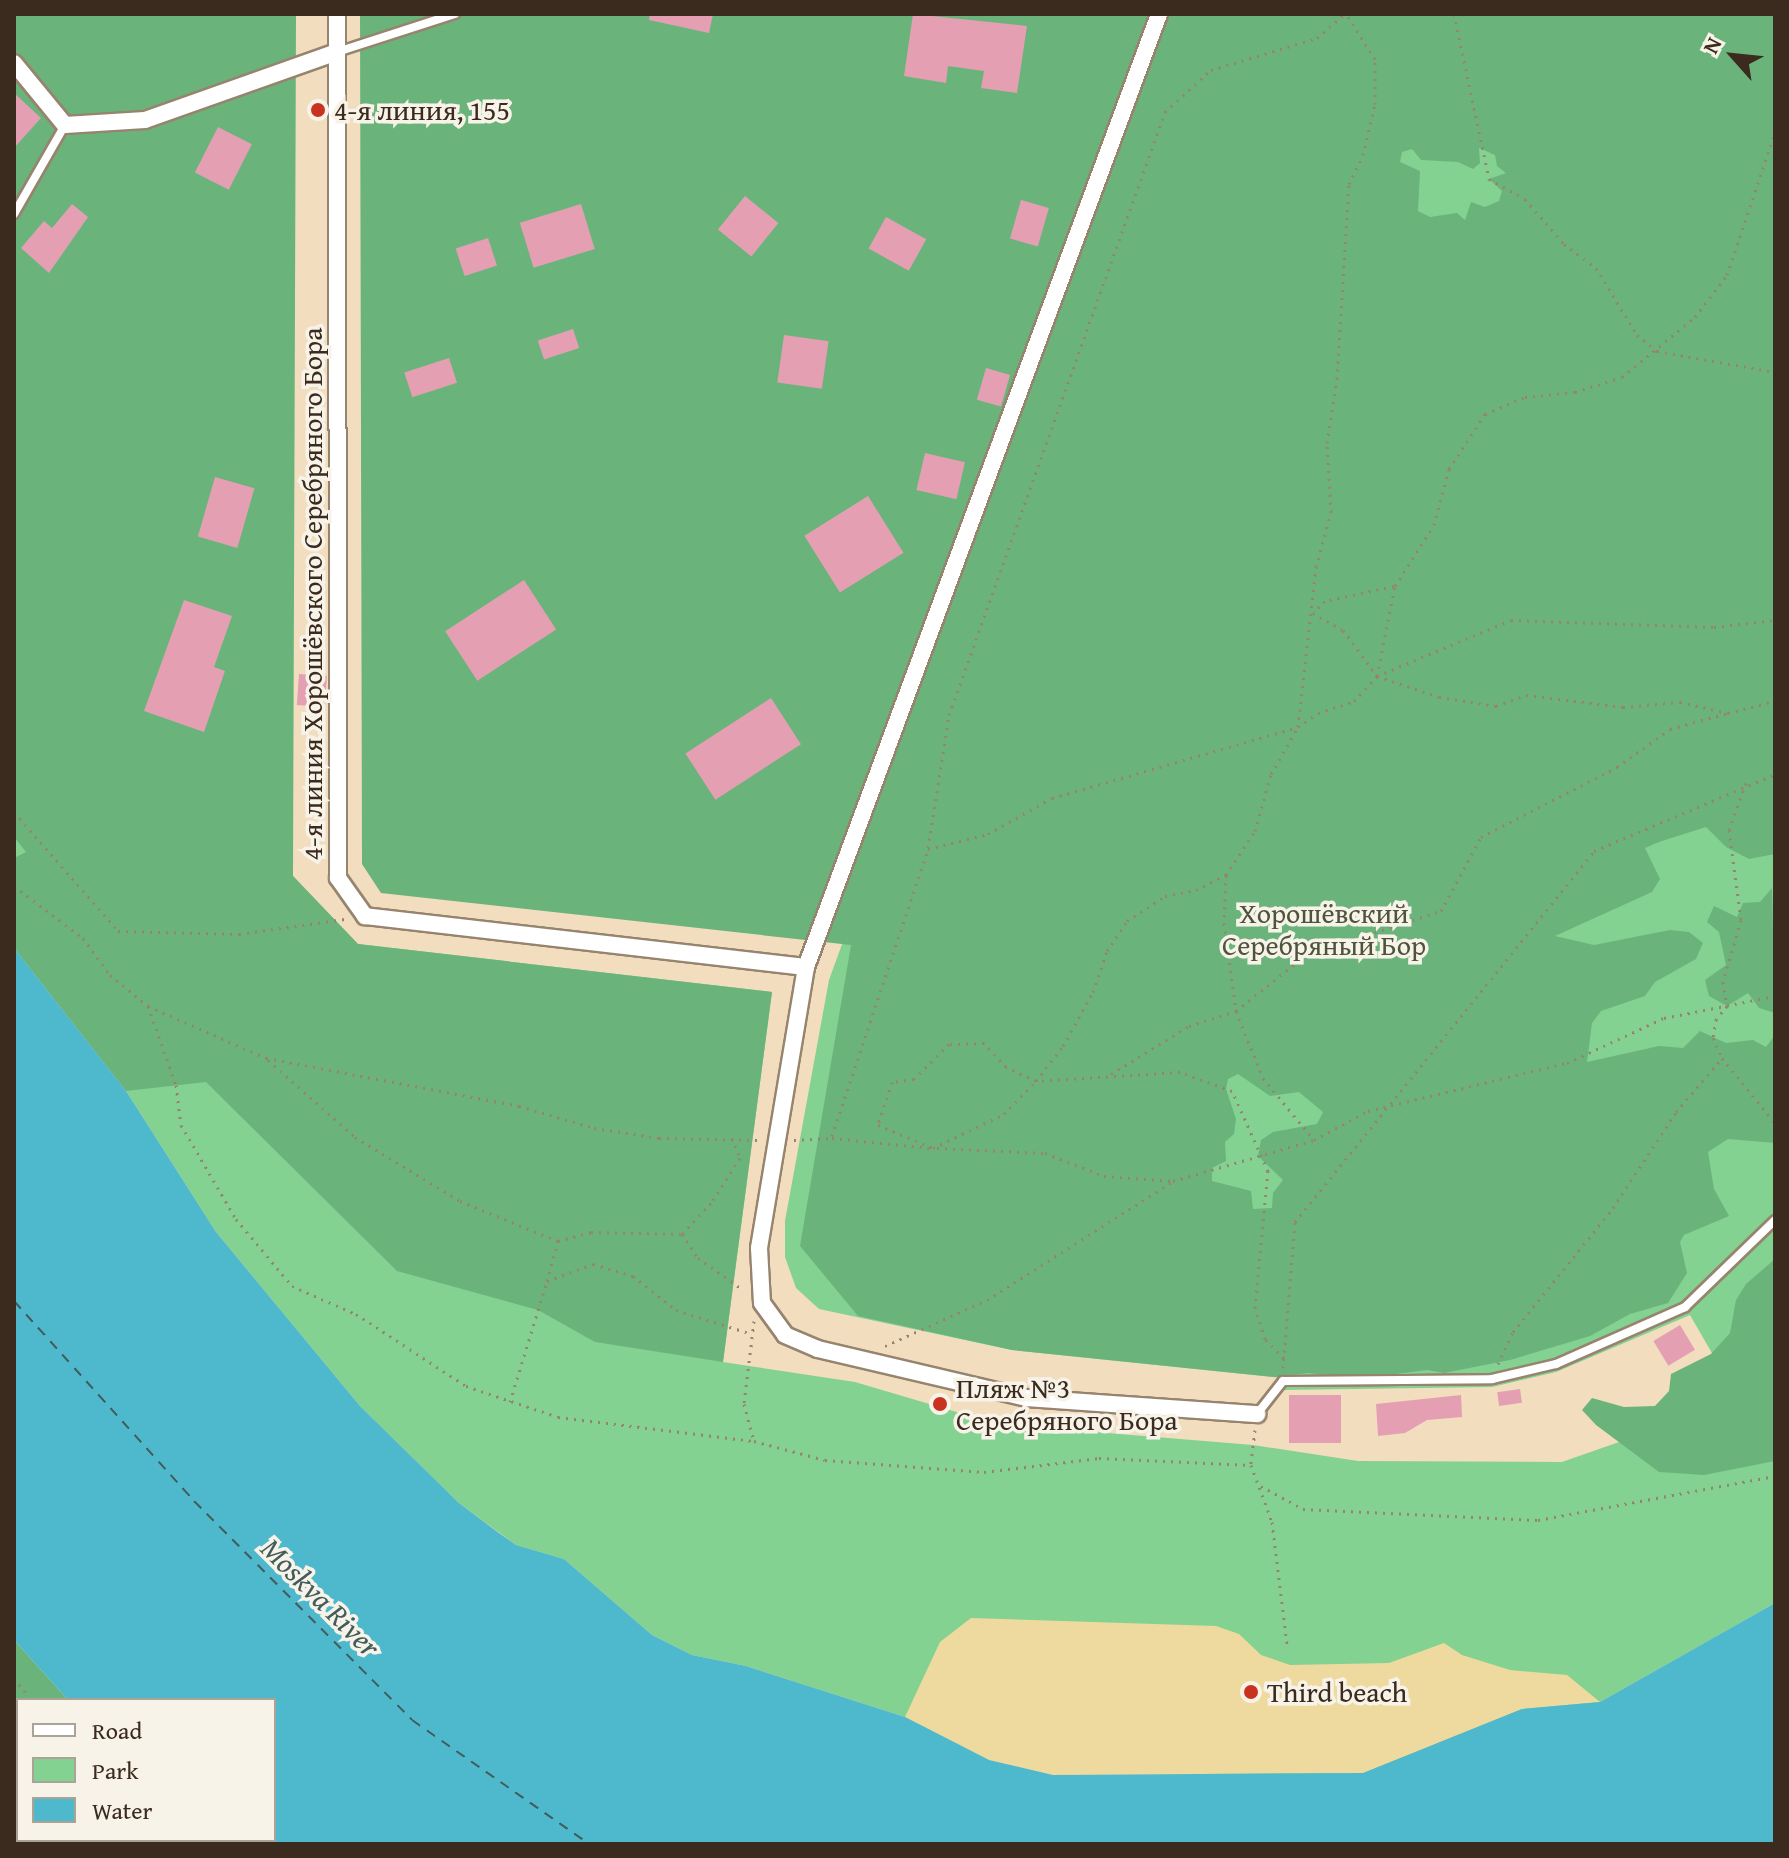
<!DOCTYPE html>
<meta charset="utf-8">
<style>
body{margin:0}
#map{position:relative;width:1789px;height:1858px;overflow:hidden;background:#f2ddbf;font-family:"Gentium Book Plus",serif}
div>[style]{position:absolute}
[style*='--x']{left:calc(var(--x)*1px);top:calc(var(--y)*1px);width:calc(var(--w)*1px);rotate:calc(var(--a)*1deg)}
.green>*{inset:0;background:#83d291}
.forest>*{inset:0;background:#6ab47b;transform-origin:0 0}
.sand>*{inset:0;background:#eeda9e}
.water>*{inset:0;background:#4eb8cc}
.ferry>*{height:2px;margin-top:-1px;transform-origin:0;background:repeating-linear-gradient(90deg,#425c5b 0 10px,transparent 0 18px)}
.building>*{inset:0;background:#e49fb3;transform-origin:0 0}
.path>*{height:3px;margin-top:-1.5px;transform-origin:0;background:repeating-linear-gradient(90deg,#96846e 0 2px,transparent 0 8px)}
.roads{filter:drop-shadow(2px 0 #96846e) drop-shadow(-2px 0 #96846e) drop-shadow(0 2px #96846e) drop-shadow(0 -2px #96846e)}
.service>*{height:8px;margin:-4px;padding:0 4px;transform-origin:4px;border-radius:4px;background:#fff}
.minor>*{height:16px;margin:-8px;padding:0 8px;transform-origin:8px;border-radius:8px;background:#fff}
.dots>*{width:22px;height:22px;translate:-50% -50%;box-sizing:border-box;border:4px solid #f7f3e8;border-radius:50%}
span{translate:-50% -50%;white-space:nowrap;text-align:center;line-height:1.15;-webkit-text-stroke:7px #f7f3e8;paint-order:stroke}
.poi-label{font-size:28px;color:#3b2a1e}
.left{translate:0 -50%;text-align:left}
.street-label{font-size:28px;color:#3b2a1e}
.park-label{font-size:28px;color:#4d543b}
.water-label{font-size:30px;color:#425c5b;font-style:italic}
.frame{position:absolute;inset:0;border:16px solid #3b2a1e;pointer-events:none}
.legend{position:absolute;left:16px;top:1698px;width:260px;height:144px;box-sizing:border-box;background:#f7f3e8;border:2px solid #aca397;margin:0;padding:10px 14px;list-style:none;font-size:24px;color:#3b2a1e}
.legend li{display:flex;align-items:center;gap:16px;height:40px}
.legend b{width:40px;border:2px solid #aca397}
.north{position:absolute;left:1693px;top:16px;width:80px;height:80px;-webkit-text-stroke:6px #f7f3e8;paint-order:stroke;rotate:297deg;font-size:22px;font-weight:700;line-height:32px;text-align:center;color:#3b2a1e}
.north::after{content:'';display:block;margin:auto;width:28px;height:36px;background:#3b2a1e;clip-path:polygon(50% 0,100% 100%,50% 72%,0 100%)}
</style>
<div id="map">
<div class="green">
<i style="clip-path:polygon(1181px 14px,1775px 14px,1775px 1603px,1600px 1702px,1364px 1773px,1239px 1776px,989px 1760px,905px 1717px,746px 1666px,692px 1655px,652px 1635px,564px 1559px,516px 1545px,459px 1503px,360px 1406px,216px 1232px,126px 1091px,14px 948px,14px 837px,27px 852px,293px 876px,358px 944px,772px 992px,723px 1362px,855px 1382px,997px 1424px,1253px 1445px,1358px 1461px,1562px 1462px,1739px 1400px,1690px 1315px,1556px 1372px,1492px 1387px,1283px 1390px,1282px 1378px,1012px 1350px,819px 1309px,796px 1288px,785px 1257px,785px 1221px,829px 980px)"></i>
</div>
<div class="forest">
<i style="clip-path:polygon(14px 14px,296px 14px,293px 876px,358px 944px,772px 992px,723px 1362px,595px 1342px,538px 1310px,397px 1271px,206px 1082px,126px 1091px,14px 948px,14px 858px,26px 852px,14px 837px)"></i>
<i style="clip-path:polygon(evenodd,360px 14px,1775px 14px,1775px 854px,1749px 859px,1726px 847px,1706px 827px,1659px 842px,1645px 848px,1660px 879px,1652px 892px,1555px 936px,1594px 945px,1670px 930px,1689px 932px,1703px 943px,1696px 959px,1655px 982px,1645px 996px,1601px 1011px,1592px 1023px,1587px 1062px,1659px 1046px,1683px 1048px,1700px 1031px,1726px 1043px,1753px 1040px,1766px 1047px,1775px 1035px,1775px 1143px,1728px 1139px,1708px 1152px,1714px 1189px,1729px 1216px,1684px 1235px,1680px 1242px,1687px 1273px,1668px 1303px,1630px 1314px,1590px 1336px,1510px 1360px,1444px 1373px,1427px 1370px,1358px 1379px,1308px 1373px,1275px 1377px,1012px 1350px,858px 1316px,800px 1246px,851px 945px,381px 893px,362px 864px,360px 14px,1479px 148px,1495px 155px,1497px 166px,1506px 173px,1489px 179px,1502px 191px,1499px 201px,1485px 207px,1471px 202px,1465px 220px,1457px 213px,1430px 217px,1418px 211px,1420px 171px,1400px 162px,1402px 152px,1412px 149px,1421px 160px,1458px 162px,1473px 169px,1480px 163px,1479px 148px,360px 14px,1238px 1074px,1270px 1096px,1299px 1092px,1323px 1112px,1317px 1124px,1273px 1132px,1261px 1140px,1258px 1156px,1283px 1180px,1273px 1193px,1272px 1208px,1253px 1209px,1251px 1191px,1212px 1181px,1212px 1168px,1226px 1161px,1225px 1142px,1234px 1134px,1236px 1119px,1226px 1089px,1228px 1079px,1238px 1074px)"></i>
<i style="clip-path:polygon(1772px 888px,1775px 1013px,1759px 1008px,1748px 993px,1727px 1006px,1709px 996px,1705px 980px,1726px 965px,1719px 932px,1707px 922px,1714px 906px,1737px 917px,1743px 903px,1760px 902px)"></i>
<i style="clip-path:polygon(1775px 1259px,1775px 1461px,1704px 1475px,1659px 1472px,1596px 1425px,1582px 1410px,1592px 1398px,1624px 1407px,1655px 1406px,1669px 1391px,1671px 1374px,1711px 1354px,1730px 1333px,1736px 1300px,1746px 1284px)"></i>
<i style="clip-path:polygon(14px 1640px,68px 1700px,18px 1700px,18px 1840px,31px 1840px,27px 1844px,14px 1844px)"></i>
<i style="left:48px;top:1840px;width:163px;height:6px"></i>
</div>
<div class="sand">
<i style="clip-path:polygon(971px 1618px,1216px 1626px,1239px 1634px,1261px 1655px,1290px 1665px,1389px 1663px,1444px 1643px,1462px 1655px,1510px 1670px,1567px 1675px,1600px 1702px,1522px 1709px,1364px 1773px,1053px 1775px,989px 1760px,905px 1717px,940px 1642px)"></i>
</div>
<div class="water">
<i style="clip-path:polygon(14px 948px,126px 1091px,216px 1232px,360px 1406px,459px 1503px,499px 1533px,516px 1545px,564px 1559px,652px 1635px,692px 1655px,746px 1666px,905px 1717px,989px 1760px,1053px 1775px,1363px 1773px,1522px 1709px,1600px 1702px,1775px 1603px,1775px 1844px,216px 1844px,211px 1840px,274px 1840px,274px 1700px,68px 1700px,14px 1640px)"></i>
</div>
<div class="ferry">
<i style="--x:14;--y:1301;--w:269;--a:48"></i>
<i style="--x:194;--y:1501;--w:309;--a:45.1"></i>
<i style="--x:412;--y:1720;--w:216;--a:35"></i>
</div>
<div class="building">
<i style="clip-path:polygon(650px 14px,713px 14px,709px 33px,649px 20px)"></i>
<i style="clip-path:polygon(913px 14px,1027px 26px,1017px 93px,981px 88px,984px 71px,948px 66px,946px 83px,904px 76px)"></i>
<i style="clip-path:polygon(14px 93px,41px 118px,14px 148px)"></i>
<i style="left:218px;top:127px;width:38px;height:51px;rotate:27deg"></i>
<i style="left:745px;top:196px;width:43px;height:43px;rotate:39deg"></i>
<i style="left:1021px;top:200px;width:29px;height:40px;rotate:16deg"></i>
<i style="clip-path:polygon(72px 204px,88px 217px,49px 273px,21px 248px,44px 221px,52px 228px)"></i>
<i style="left:581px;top:204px;width:47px;height:64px;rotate:73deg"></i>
<i style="left:886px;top:217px;width:46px;height:36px;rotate:29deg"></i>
<i style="left:488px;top:238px;width:29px;height:34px;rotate:72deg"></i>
<i style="left:573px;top:329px;width:20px;height:37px;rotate:72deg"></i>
<i style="left:784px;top:335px;width:45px;height:48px;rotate:8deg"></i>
<i style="left:449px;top:358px;width:26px;height:47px;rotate:72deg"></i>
<i style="left:986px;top:368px;width:25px;height:33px;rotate:16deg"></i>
<i style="left:925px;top:453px;width:41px;height:38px;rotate:13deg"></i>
<i style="left:215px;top:477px;width:41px;height:62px;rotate:16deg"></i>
<i style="left:868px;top:496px;width:67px;height:75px;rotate:58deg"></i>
<i style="left:524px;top:580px;width:59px;height:94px;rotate:57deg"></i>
<i style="clip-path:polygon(184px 600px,232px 616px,214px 667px,225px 671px,204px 732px,144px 711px)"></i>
<i style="left:299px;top:674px;width:28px;height:31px;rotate:4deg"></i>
<i style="left:771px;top:698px;width:55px;height:102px;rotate:57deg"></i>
<i style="left:1680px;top:1325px;width:29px;height:31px;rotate:59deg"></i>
<i style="left:1520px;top:1389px;width:14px;height:23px;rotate:82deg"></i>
<i style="left:1289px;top:1395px;width:52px;height:48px"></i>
<i style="clip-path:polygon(1461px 1395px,1462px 1417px,1427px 1420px,1405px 1433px,1378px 1436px,1376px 1404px)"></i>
</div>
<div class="path">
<i style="--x:1454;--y:14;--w:169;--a:78"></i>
<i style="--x:1489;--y:179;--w:41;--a:29.1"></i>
<i style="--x:1525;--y:199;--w:60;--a:49.1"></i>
<i style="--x:1564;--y:244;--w:40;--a:37"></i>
<i style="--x:1596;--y:268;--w:79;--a:58.5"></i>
<i style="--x:1637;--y:335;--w:26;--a:39"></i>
<i style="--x:1657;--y:351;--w:120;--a:10.1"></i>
<i style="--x:1394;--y:586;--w:71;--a:167.7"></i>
<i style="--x:1325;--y:601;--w:17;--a:135"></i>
<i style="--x:1313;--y:613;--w:34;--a:30"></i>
<i style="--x:1343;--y:630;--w:57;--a:53.5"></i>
<i style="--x:1377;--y:676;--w:65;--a:18.7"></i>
<i style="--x:1439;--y:697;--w:58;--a:9"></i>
<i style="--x:1496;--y:706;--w:32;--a:-20"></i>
<i style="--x:1526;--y:695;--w:98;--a:7.1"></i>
<i style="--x:1623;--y:707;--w:57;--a:-5"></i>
<i style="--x:1680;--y:702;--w:49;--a:12.9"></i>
<i style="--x:1728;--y:713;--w:49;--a:-14.3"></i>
<i style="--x:1377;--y:676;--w:92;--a:-78.7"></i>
<i style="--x:1395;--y:586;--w:72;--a:-57.4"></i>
<i style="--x:1434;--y:525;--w:58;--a:-75"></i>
<i style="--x:1449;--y:469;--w:66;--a:-56.8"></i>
<i style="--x:1485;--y:414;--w:43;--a:-23"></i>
<i style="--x:1525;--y:397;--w:50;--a:-5.7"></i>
<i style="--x:1575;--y:392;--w:49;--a:-17.7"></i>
<i style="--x:1622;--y:377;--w:94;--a:-39.4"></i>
<i style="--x:1695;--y:317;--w:53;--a:-52.7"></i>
<i style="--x:1727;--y:275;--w:151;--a:-71.4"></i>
<i style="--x:1746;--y:783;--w:50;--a:109.9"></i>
<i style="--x:1729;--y:830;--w:91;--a:82.4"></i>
<i style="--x:1741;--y:920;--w:65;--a:106.2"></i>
<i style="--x:1723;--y:982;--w:24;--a:81"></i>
<i style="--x:1727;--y:1006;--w:17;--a:130"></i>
<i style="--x:1716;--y:1019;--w:19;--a:99"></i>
<i style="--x:1713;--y:1038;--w:22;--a:66"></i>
<i style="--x:1722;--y:1058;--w:84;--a:50.8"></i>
<i style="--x:14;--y:812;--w:158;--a:48.8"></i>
<i style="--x:118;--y:931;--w:121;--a:1.4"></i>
<i style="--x:239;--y:934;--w:107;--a:-8.1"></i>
<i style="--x:928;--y:848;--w:135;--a:-81"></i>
<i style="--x:949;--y:715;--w:641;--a:-70.29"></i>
<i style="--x:1165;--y:112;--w:62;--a:-42.4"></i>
<i style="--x:1211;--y:70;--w:111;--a:-16.8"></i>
<i style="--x:1317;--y:38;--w:37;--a:-41"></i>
<i style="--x:1226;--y:875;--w:48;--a:92.4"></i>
<i style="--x:1224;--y:923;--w:89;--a:82.2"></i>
<i style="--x:1236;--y:1011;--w:72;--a:68.1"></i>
<i style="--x:1263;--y:1078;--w:80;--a:50.6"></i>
<i style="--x:1314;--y:1140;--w:61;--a:-28.2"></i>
<i style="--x:1368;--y:1111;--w:205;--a:-13.6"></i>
<i style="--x:1567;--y:1063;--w:107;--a:-24.9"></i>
<i style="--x:1664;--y:1018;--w:113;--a:-11.2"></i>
<i style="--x:14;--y:886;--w:86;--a:37"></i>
<i style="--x:83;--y:938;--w:46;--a:53.9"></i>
<i style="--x:110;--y:975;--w:49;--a:39.2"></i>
<i style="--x:148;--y:1006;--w:129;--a:23.8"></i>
<i style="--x:266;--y:1058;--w:258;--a:10.7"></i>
<i style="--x:519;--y:1106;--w:78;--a:16.3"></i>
<i style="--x:594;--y:1128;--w:66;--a:8.7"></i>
<i style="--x:659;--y:1138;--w:99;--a:1.2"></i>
<i style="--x:148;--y:1006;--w:84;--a:70.5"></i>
<i style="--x:176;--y:1085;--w:40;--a:82.9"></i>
<i style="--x:181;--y:1125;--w:109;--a:59.7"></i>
<i style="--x:236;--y:1219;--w:87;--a:50.1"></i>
<i style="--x:292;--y:1286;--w:70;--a:23.6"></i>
<i style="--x:356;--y:1314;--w:131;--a:33.2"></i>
<i style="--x:466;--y:1386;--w:97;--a:18.6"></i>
<i style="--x:558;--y:1417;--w:197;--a:7"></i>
<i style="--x:754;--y:1441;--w:73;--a:15"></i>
<i style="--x:825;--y:1460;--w:159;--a:4.3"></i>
<i style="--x:984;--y:1472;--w:116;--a:-6.9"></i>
<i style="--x:1099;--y:1458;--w:152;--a:2.6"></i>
<i style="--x:268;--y:1060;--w:116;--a:41.5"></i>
<i style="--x:355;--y:1137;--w:123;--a:31.4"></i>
<i style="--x:460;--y:1201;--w:106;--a:22.2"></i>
<i style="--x:1111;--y:1074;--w:92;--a:-31.6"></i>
<i style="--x:1189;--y:1026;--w:49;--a:-17.7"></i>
<i style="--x:1236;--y:1011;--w:90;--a:-38.7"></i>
<i style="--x:1306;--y:955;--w:142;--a:-18.1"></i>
<i style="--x:1441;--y:911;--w:84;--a:-61.6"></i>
<i style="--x:1481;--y:837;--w:153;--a:-27.2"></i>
<i style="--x:1617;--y:767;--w:65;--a:-35.6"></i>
<i style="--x:1670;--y:729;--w:60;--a:-15.4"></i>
<i style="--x:1775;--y:1117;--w:2;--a:90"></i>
<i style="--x:832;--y:1136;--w:303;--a:-71.5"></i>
<i style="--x:928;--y:849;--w:62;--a:-14"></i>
<i style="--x:988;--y:834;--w:73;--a:-29.4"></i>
<i style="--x:1052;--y:798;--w:256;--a:-16.1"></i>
<i style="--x:1298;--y:727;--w:24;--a:-35"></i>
<i style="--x:1318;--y:713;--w:38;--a:-18"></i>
<i style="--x:1354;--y:701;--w:34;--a:-47"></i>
<i style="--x:1377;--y:676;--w:145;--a:-22.7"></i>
<i style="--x:1511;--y:620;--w:203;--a:2"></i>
<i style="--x:1714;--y:627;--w:61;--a:-6.5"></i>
<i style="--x:732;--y:1138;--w:22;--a:68"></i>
<i style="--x:740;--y:1158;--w:54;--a:122.8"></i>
<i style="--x:711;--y:1203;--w:42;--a:133.1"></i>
<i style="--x:682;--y:1234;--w:29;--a:56"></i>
<i style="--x:698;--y:1258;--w:54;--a:35.2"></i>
<i style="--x:794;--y:1140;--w:38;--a:-3"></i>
<i style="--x:832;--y:1138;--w:99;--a:5.8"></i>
<i style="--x:937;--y:1148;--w:108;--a:2.7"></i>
<i style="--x:1045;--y:1153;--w:63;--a:21.3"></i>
<i style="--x:1104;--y:1176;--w:69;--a:4.1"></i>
<i style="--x:547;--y:1281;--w:41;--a:-74.6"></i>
<i style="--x:558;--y:1241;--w:34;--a:-15"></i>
<i style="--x:591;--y:1232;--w:91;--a:1.3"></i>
<i style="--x:754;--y:1321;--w:84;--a:96.9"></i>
<i style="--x:744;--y:1404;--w:38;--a:75"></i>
<i style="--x:885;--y:1346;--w:112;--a:-24.3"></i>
<i style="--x:987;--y:1300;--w:221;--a:-32.6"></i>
<i style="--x:1173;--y:1181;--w:147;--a:-16.2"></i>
<i style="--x:1284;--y:1358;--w:27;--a:-135"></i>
<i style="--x:1265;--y:1339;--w:33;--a:-108"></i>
<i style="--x:1255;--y:1308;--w:138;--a:-84.6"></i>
<i style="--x:1268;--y:1171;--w:88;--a:-114.2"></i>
<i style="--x:1232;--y:1091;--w:55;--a:-159.9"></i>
<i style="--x:1180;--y:1072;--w:144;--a:176.4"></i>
<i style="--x:1036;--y:1081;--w:33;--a:-155"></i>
<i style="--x:1006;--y:1067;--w:33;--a:-133"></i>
<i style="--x:984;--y:1043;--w:35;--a:178"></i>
<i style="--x:949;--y:1044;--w:49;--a:135"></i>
<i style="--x:914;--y:1079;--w:22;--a:172"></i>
<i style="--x:892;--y:1082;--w:45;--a:108"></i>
<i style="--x:878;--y:1125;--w:60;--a:22.7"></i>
<i style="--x:933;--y:1148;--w:79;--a:-25.6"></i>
<i style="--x:1004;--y:1114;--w:46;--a:-45.9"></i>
<i style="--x:1036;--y:1081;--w:44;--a:-52.4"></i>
<i style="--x:1063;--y:1046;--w:62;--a:-60.9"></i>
<i style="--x:1093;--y:992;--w:43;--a:-71.1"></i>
<i style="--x:1107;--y:951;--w:36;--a:-56"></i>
<i style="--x:1127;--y:921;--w:45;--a:-33.3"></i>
<i style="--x:1165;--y:896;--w:32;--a:-11"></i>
<i style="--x:1196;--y:890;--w:34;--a:-27"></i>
<i style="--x:1226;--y:875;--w:53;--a:-56.6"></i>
<i style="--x:1255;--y:831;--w:59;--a:-74.3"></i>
<i style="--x:1271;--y:774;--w:54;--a:-60.1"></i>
<i style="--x:1298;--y:727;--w:161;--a:-83.6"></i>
<i style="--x:1316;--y:567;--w:57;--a:-74.7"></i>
<i style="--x:1331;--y:512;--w:69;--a:-93.3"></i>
<i style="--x:1327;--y:443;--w:65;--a:-81.1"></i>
<i style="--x:1337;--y:379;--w:195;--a:-86.5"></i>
<i style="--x:1349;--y:184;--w:32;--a:-64"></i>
<i style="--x:1363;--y:155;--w:52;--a:-76.8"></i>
<i style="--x:1375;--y:104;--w:45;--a:-90"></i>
<i style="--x:1375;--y:59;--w:54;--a:-122.8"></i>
<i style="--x:1498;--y:1364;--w:35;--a:-65"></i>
<i style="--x:1513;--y:1332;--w:159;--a:-51.1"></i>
<i style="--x:1613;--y:1208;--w:115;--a:-56.7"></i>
<i style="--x:1676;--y:1112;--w:71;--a:-49.6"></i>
<i style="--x:1283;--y:1368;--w:146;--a:-85.3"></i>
<i style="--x:1295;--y:1222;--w:476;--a:-51.1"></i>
<i style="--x:1594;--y:851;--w:197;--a:-23"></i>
<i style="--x:510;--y:1402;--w:127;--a:-73"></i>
<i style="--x:547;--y:1281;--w:49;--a:-20.3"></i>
<i style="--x:593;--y:1264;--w:42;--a:16.7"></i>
<i style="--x:633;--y:1276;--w:55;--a:38.3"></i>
<i style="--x:676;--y:1310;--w:77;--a:17.5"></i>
<i style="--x:1255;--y:1430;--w:35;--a:97"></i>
<i style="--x:1251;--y:1465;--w:61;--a:69.8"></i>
<i style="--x:1272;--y:1522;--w:123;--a:83"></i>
<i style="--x:1261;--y:1486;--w:48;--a:28.7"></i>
<i style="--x:1303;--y:1509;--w:235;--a:2.7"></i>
<i style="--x:1538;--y:1520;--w:241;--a:-10.5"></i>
<i style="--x:14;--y:1678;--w:22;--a:51"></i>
</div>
<div class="roads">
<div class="service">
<i style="--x:337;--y:52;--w:124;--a:-17.9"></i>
<i style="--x:14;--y:214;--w:103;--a:-60.2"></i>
<i style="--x:1257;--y:1414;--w:42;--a:-51.8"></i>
<i style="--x:1283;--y:1381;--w:209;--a:-0.5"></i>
<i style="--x:1492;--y:1379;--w:66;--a:-13.2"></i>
<i style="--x:1556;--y:1364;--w:141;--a:-23.8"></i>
<i style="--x:1685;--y:1307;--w:125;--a:-44"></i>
</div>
<div class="minor">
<i style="--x:337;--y:14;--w:864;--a:89.93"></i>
<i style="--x:338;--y:878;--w:47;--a:54.6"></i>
<i style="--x:365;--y:916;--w:444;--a:6.6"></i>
<i style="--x:806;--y:967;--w:285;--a:99.5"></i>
<i style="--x:759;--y:1248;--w:55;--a:86.9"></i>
<i style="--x:762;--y:1303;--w:39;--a:54"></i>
<i style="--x:785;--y:1335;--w:36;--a:23"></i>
<i style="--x:818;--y:1349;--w:215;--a:13.2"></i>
<i style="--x:1027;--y:1398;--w:231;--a:4"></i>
<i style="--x:14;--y:63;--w:80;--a:50.6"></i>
<i style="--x:65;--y:125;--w:80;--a:-3.6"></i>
<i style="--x:145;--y:120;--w:204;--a:-19.5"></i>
<i style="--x:806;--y:967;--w:1016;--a:-69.67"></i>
</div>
</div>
<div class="dots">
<i style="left:318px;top:110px;background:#c8321e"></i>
<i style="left:940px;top:1404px;background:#c8321e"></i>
<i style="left:1251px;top:1692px;background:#c8321e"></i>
</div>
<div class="poi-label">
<span class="left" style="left:334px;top:110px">4-я линия, 155</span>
<span class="left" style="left:956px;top:1404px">Пляж №3<br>Cеребряного Бора</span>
<span class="left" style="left:1267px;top:1692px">Third beach</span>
</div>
<div class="street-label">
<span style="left:312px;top:594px;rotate:-90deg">4-я линия Хорошёвского Серебряного Бора</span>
</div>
<div class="park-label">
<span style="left:1324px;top:929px">Хорошёвский<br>Серебряный Бор</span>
</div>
<div class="water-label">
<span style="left:321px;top:1597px;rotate:45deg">Moskva River</span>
</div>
<div class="frame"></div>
<ul class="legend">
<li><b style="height:10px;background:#fff"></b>Road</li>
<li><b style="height:22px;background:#83d291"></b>Park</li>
<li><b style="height:22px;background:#4eb8cc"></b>Water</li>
</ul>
<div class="north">N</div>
</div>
